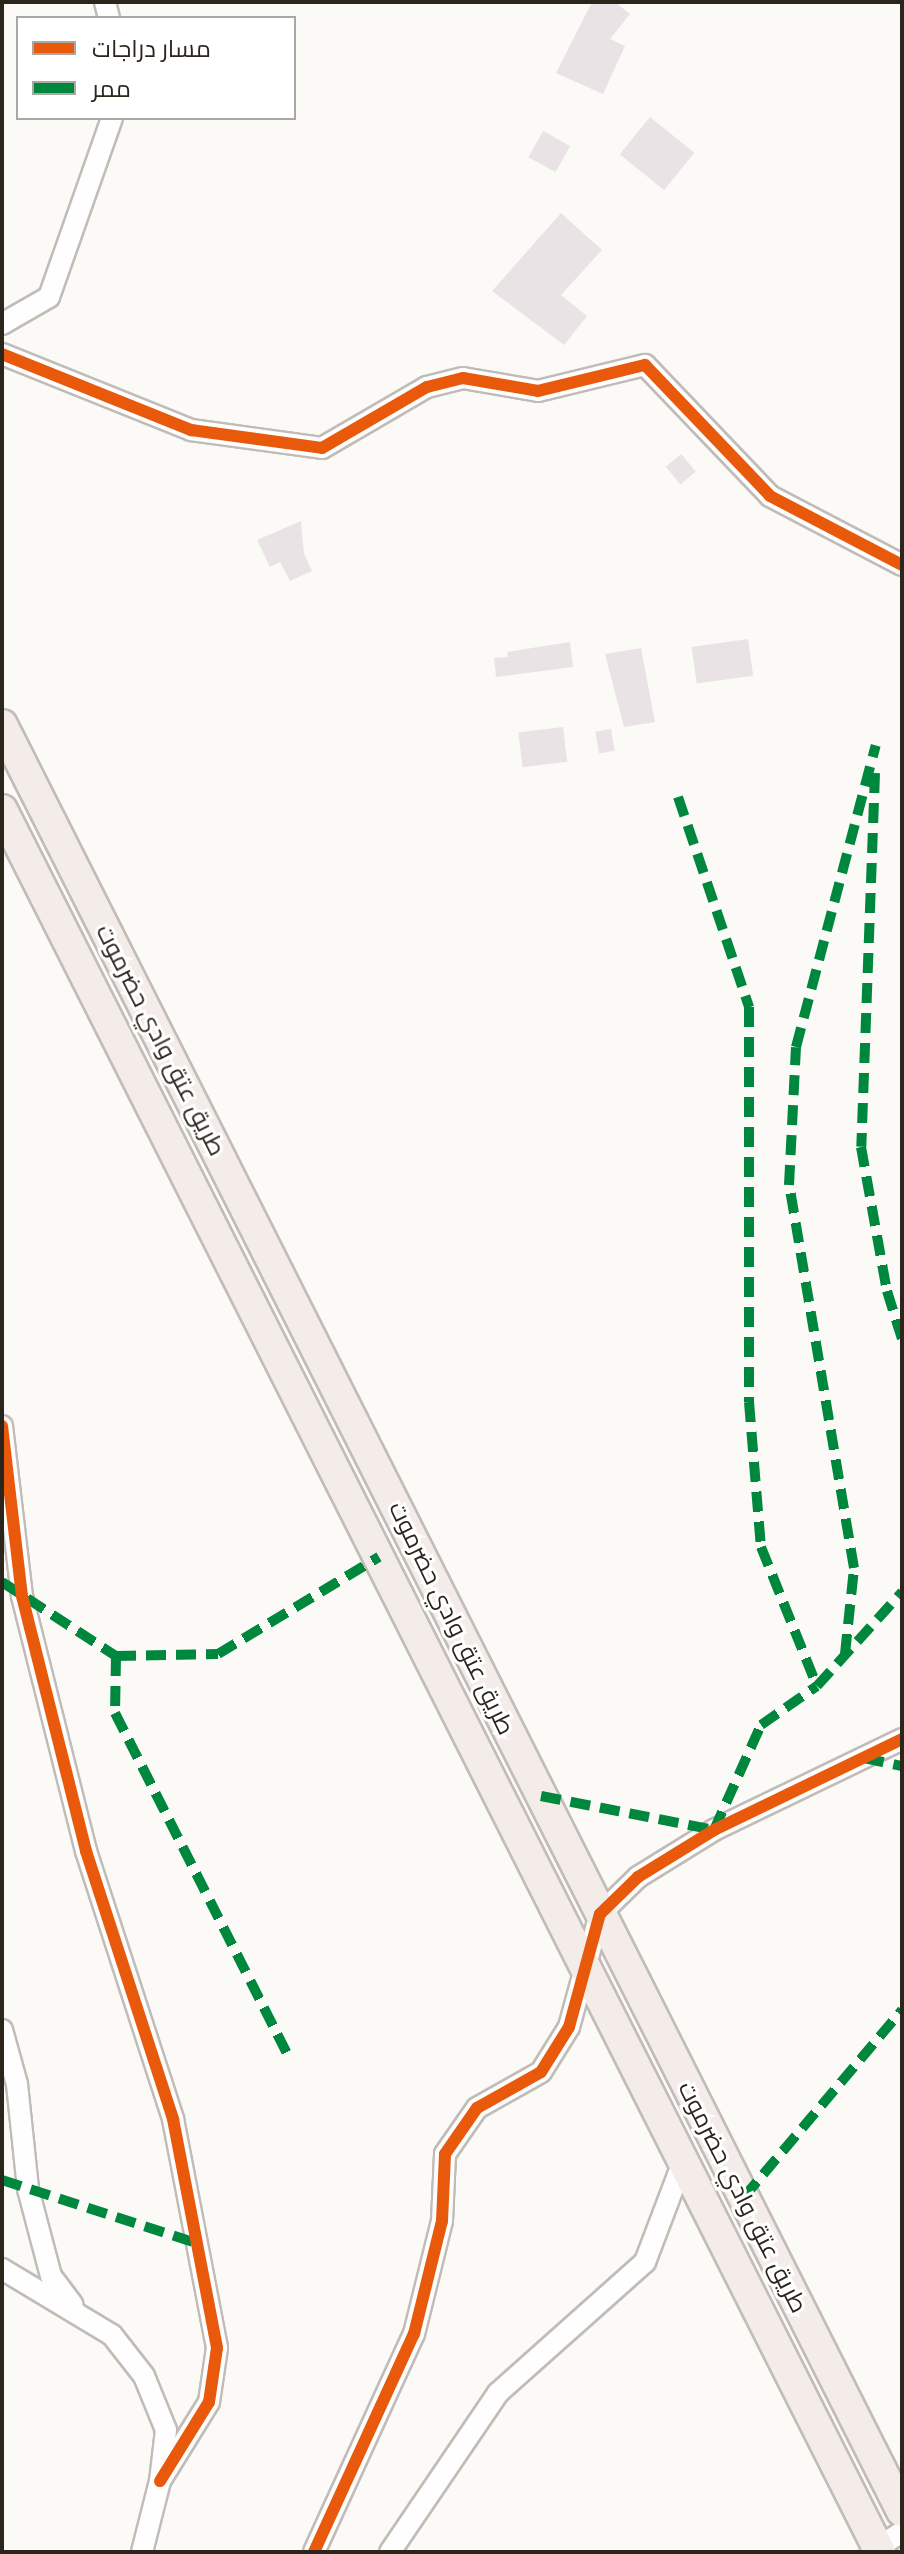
<!DOCTYPE html>
<meta charset="utf-8">
<style>
body{margin:0}
#map{position:relative;width:904px;height:2554px;overflow:hidden;background:#fcfaf7;font-family:"IBM Plex Sans",Cairo,sans-serif}
div>[style]{position:absolute}
[style*='--x']{left:calc(var(--x)*1px);top:calc(var(--y)*1px);width:calc(var(--w)*1px);rotate:calc(var(--a)*1deg)}
.building>*{inset:0;background:#e9e3e5;transform-origin:0 0}
.roads{filter:drop-shadow(2px 0 #c1bcb7) drop-shadow(-2px 0 #c1bcb7) drop-shadow(0 2px #c1bcb7) drop-shadow(0 -2px #c1bcb7)}
.street>*{height:20px;margin:-10px;padding:0 10px;transform-origin:10px;border-radius:10px;background:#fffefe}
.primary>*{height:30px;margin:-15px;padding:0 15px;transform-origin:15px;border-radius:15px;background:#f4ece8}
.quiet>*{height:10px;margin-top:-5px;transform-origin:0;background:repeating-linear-gradient(90deg,#00873e 0 20px,transparent 0 30px)}
.cycleway>*{height:12px;margin:-6px;padding:0 6px;transform-origin:6px;border-radius:6px;background:#e8590c}
span{translate:-50% -50%;white-space:nowrap;text-align:center;line-height:1.15;-webkit-text-stroke:6px #fff;paint-order:stroke}
.street-label{font-size:24px;color:#2b251b}
.frame{position:absolute;inset:0;border:4px solid #2b251b;pointer-events:none}
.legend{position:absolute;left:16px;top:16px;width:280px;height:104px;box-sizing:border-box;background:#fff;border:2px solid #aaa8a4;margin:0;padding:10px 14px;list-style:none;font-size:24px;color:#2b251b}
.legend li{display:flex;align-items:center;gap:16px;height:40px}
.legend b{width:40px;border:2px solid #aaa8a4}
</style>
<div id="map">
<div class="building">
<i style="clip-path:polygon(592px 2px,615px 2px,630px 14px,610px 39px,625px 46px,603px 94px,556px 73px)"></i>
<i style="left:650px;top:117px;width:57px;height:48px;rotate:39deg"></i>
<i style="left:543px;top:131px;width:31px;height:30px;rotate:29deg"></i>
<i style="clip-path:polygon(561px 213px,602px 250px,561px 295px,587px 316px,564px 345px,492px 291px)"></i>
<i style="left:681px;top:454px;width:23px;height:20px;rotate:50deg"></i>
<i style="clip-path:polygon(301px 521px,304px 554px,312px 571px,290px 581px,280px 562px,270px 567px,257px 540px)"></i>
<i style="left:748px;top:639px;width:37px;height:57px;rotate:82deg"></i>
<i style="clip-path:polygon(570px 642px,573px 667px,496px 677px,494px 658px,508px 657px,507px 652px)"></i>
<i style="clip-path:polygon(641px 648px,655px 722px,624px 727px,605px 654px)"></i>
<i style="left:563px;top:727px;width:35px;height:45px;rotate:83deg"></i>
<i style="left:611px;top:729px;width:22px;height:16px;rotate:80deg"></i>
</div>
<div class="roads">
<div class="street">
<i style="--x:105;--y:2;--w:16;--a:76"></i>
<i style="--x:2;--y:324;--w:54;--a:-29.9"></i>
<i style="--x:49;--y:297;--w:190;--a:-70.6"></i>
<i style="--x:2;--y:354;--w:204;--a:21.9"></i>
<i style="--x:191;--y:430;--w:132;--a:7.8"></i>
<i style="--x:322;--y:448;--w:121;--a:-30.2"></i>
<i style="--x:427;--y:387;--w:37;--a:-14"></i>
<i style="--x:463;--y:378;--w:76;--a:9.8"></i>
<i style="--x:538;--y:391;--w:110;--a:-13.7"></i>
<i style="--x:645;--y:365;--w:181;--a:46.3"></i>
<i style="--x:770;--y:496;--w:149;--a:27.6"></i>
<i style="--x:2;--y:1426;--w:171;--a:83.3"></i>
<i style="--x:22;--y:1596;--w:263;--a:75.9"></i>
<i style="--x:86;--y:1851;--w:282;--a:72"></i>
<i style="--x:173;--y:2119;--w:233;--a:79.1"></i>
<i style="--x:217;--y:2348;--w:55;--a:98.4"></i>
<i style="--x:209;--y:2402;--w:93;--a:121.8"></i>
<i style="--x:2;--y:2030;--w:56;--a:74.5"></i>
<i style="--x:17;--y:2084;--w:106;--a:84"></i>
<i style="--x:28;--y:2189;--w:90;--a:75.2"></i>
<i style="--x:51;--y:2276;--w:36;--a:53"></i>
<i style="--x:2;--y:2269;--w:128;--a:31"></i>
<i style="--x:112;--y:2335;--w:52;--a:52"></i>
<i style="--x:144;--y:2376;--w:58;--a:67.8"></i>
<i style="--x:166;--y:2430;--w:51;--a:96.7"></i>
<i style="--x:160;--y:2481;--w:73;--a:104.2"></i>
<i style="--x:314;--y:2552;--w:240;--a:-65.4"></i>
<i style="--x:414;--y:2334;--w:116;--a:-76.1"></i>
<i style="--x:442;--y:2221;--w:67;--a:-87.4"></i>
<i style="--x:445;--y:2154;--w:56;--a:-55.2"></i>
<i style="--x:477;--y:2108;--w:73;--a:-29.4"></i>
<i style="--x:541;--y:2072;--w:53;--a:-58.1"></i>
<i style="--x:569;--y:2027;--w:117;--a:-74.7"></i>
<i style="--x:600;--y:1914;--w:53;--a:-44.2"></i>
<i style="--x:638;--y:1877;--w:89;--a:-31.7"></i>
<i style="--x:714;--y:1830;--w:209;--a:-25.8"></i>
<i style="--x:390;--y:2552;--w:192;--a:-55.8"></i>
<i style="--x:498;--y:2393;--w:197;--a:-41.7"></i>
<i style="--x:645;--y:2262;--w:107;--a:-69.2"></i>
<i style="--x:871;--y:2552;--w:37;--a:-33"></i>
</div>
<div class="primary">
<i style="--x:2;--y:725;--w:2000;--a:63.26"></i>
<i style="--x:2;--y:810;--w:1951;--a:63.25"></i>
</div>
</div>
<div class="quiet">
<i style="--x:875;--y:773;--w:374;--a:92.1"></i>
<i style="--x:861;--y:1147;--w:146;--a:79.8"></i>
<i style="--x:887;--y:1291;--w:50;--a:72.6"></i>
<i style="--x:678;--y:797;--w:222;--a:71.3"></i>
<i style="--x:749;--y:1007;--w:395;--a:90"></i>
<i style="--x:749;--y:1402;--w:145;--a:85.3"></i>
<i style="--x:761;--y:1547;--w:150;--a:68.1"></i>
<i style="--x:2;--y:1582;--w:136;--a:33"></i>
<i style="--x:116;--y:1656;--w:102;--a:-1.1"></i>
<i style="--x:218;--y:1654;--w:188;--a:-31.1"></i>
<i style="--x:845;--y:1654;--w:86;--a:-84"></i>
<i style="--x:854;--y:1568;--w:388;--a:-99.6"></i>
<i style="--x:789;--y:1185;--w:138;--a:-87.1"></i>
<i style="--x:796;--y:1047;--w:312;--a:-75.2"></i>
<i style="--x:116;--y:1656;--w:57;--a:91"></i>
<i style="--x:115;--y:1713;--w:386;--a:63.2"></i>
<i style="--x:864;--y:1758;--w:39;--a:12"></i>
<i style="--x:541;--y:1796;--w:176;--a:11.1"></i>
<i style="--x:714;--y:1830;--w:115;--a:-65.9"></i>
<i style="--x:761;--y:1725;--w:68;--a:-34.9"></i>
<i style="--x:817;--y:1686;--w:127;--a:-47.9"></i>
<i style="--x:2;--y:2180;--w:201;--a:18"></i>
<i style="--x:744;--y:2197;--w:245;--a:-49.8"></i>
</div>
<div class="cycleway">
<i style="--x:2;--y:354;--w:204;--a:21.9"></i>
<i style="--x:191;--y:430;--w:132;--a:7.8"></i>
<i style="--x:322;--y:448;--w:121;--a:-30.2"></i>
<i style="--x:427;--y:387;--w:37;--a:-14"></i>
<i style="--x:463;--y:378;--w:76;--a:9.8"></i>
<i style="--x:538;--y:391;--w:110;--a:-13.7"></i>
<i style="--x:645;--y:365;--w:181;--a:46.3"></i>
<i style="--x:770;--y:496;--w:149;--a:27.6"></i>
<i style="--x:2;--y:1426;--w:171;--a:83.3"></i>
<i style="--x:22;--y:1596;--w:263;--a:75.9"></i>
<i style="--x:86;--y:1851;--w:282;--a:72"></i>
<i style="--x:173;--y:2119;--w:233;--a:79.1"></i>
<i style="--x:217;--y:2348;--w:55;--a:98.4"></i>
<i style="--x:209;--y:2402;--w:93;--a:121.8"></i>
<i style="--x:314;--y:2552;--w:240;--a:-65.4"></i>
<i style="--x:414;--y:2334;--w:116;--a:-76.1"></i>
<i style="--x:442;--y:2221;--w:67;--a:-87.4"></i>
<i style="--x:445;--y:2154;--w:56;--a:-55.2"></i>
<i style="--x:477;--y:2108;--w:73;--a:-29.4"></i>
<i style="--x:541;--y:2072;--w:53;--a:-58.1"></i>
<i style="--x:569;--y:2027;--w:117;--a:-74.7"></i>
<i style="--x:600;--y:1914;--w:53;--a:-44.2"></i>
<i style="--x:638;--y:1877;--w:89;--a:-31.7"></i>
<i style="--x:714;--y:1830;--w:209;--a:-25.8"></i>
</div>
<div class="street-label">
<span style="left:161px;top:1040px;rotate:63deg">طريق عتق وادي حضرموت</span>
<span style="left:452px;top:1618px;rotate:64deg">طريق عتق وادي حضرموت</span>
<span style="left:743px;top:2197px;rotate:63deg">طريق عتق وادي حضرموت</span>
</div>
<div class="frame"></div>
<ul class="legend">
<li><b style="height:10px;background:#e8590c"></b>مسار دراجات</li>
<li><b style="height:10px;background:#00873e"></b>ممر</li>
</ul>
</div>
